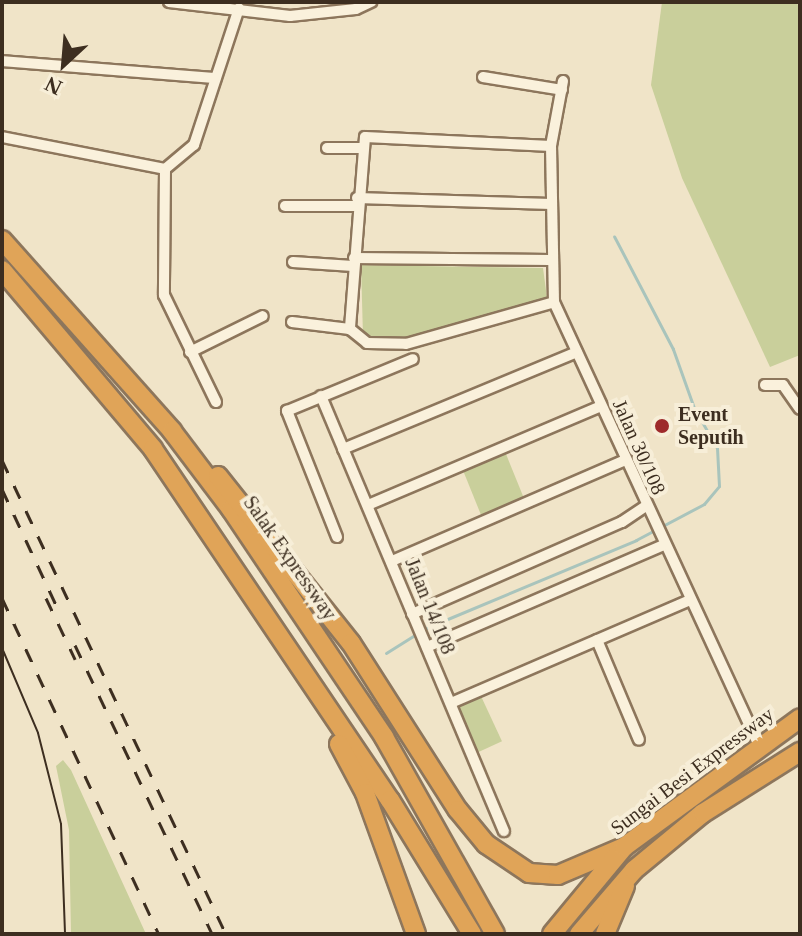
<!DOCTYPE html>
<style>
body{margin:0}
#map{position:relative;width:802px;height:936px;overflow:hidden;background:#f0e4c8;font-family:"Times New Roman",serif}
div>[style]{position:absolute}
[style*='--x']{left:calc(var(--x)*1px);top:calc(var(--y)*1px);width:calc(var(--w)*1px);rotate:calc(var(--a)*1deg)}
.green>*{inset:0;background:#c9cf9b;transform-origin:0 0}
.stream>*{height:3px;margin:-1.5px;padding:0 1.5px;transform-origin:1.5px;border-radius:1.5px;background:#a9c4bc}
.roads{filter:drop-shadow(2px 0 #8d765c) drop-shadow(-2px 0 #8d765c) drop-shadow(0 2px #8d765c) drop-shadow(0 -2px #8d765c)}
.street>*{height:10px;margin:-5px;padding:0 5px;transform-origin:5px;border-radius:5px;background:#faf1dc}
.highway>*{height:18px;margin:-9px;padding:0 9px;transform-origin:9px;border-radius:9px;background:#e0a458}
.tram>*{height:2px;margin:-1px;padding:0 1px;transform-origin:1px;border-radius:1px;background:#3d2e20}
.rail>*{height:3px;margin-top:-1.5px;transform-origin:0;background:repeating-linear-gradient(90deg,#3d2e20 0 14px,transparent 0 28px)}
.dots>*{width:22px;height:22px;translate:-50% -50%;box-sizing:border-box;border:4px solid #f7eed8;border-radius:50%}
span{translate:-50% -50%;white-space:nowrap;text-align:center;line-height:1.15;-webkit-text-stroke:8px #f7eed8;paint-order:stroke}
.poi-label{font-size:20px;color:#3d2e20;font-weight:700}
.left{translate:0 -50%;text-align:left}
.street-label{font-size:20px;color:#3d2e20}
.frame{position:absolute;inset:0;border:4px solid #3d2e20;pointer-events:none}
.north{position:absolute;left:24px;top:24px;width:80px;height:80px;-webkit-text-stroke:6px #f7eed8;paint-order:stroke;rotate:206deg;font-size:22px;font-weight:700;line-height:32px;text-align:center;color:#3d2e20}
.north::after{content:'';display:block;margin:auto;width:28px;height:36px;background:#3d2e20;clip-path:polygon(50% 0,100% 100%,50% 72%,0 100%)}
</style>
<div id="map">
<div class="green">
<i style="clip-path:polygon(662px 2px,797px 2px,800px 12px,800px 355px,770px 367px,682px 178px,651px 85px)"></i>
<i style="clip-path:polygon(361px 265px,543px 268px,547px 298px,407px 339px,363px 336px)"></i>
<i style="left:506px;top:454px;width:50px;height:46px;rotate:68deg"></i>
<i style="left:480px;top:694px;width:52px;height:27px;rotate:65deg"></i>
<i style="clip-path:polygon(63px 760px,71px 770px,146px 934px,71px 934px,69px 830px,56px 766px)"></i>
</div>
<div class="stream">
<i style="--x:386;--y:653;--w:47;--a:-32"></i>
<i style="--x:426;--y:628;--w:228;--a:-22.7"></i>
<i style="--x:636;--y:540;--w:77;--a:-27.9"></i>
<i style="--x:704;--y:504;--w:23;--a:-50"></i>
<i style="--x:719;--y:486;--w:38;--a:-93"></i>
<i style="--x:717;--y:448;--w:46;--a:-119.9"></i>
<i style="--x:694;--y:408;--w:63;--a:-109.6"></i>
<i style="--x:673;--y:349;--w:127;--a:-117.6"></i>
</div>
<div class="roads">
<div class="street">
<i style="--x:169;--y:2;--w:122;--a:6.6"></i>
<i style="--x:290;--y:16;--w:66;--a:-6.1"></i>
<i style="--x:356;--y:9;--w:17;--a:-25"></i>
<i style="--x:2;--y:61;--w:214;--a:4.6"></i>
<i style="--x:483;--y:77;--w:80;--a:9.3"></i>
<i style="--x:563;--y:81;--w:66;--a:100.5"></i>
<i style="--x:551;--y:146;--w:156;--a:88.9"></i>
<i style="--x:554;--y:302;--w:491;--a:65.2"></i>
<i style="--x:2;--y:137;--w:166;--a:11.1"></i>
<i style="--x:551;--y:146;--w:186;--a:-177.2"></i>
<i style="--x:365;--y:137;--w:193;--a:94.5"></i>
<i style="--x:350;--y:329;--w:22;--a:39"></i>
<i style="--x:367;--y:343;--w:39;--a:1"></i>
<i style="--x:406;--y:344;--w:154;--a:-15.8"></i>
<i style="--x:327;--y:148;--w:33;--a:0"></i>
<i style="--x:165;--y:169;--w:126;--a:90.5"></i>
<i style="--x:164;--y:295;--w:119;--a:64.1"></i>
<i style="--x:165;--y:169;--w:38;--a:-40"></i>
<i style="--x:194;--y:145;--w:144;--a:-71.8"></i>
<i style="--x:357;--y:198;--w:194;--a:1.8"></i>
<i style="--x:285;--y:206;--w:72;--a:0"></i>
<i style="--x:354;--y:258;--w:196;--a:0.6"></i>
<i style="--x:293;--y:262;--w:60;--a:3.8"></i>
<i style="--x:292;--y:322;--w:58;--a:6.9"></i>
<i style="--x:190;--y:352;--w:81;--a:-26.3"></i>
<i style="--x:765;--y:385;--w:18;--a:0"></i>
<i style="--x:783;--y:385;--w:29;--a:55"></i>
<i style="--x:321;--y:396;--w:472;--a:67.2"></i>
<i style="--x:343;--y:449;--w:253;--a:-22.5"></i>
<i style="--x:368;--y:505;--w:253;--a:-23"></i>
<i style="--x:337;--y:537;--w:136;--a:-111.6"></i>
<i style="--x:287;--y:411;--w:136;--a:-22.4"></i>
<i style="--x:392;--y:561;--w:254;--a:-23.4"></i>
<i style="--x:412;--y:614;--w:229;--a:-23.7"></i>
<i style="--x:622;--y:522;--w:29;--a:-34"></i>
<i style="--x:597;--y:640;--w:108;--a:67.2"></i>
<i style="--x:427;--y:647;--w:258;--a:-23.3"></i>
<i style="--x:451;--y:703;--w:260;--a:-23.3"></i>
</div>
<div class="highway">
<i style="--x:2;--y:240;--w:256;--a:48.3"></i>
<i style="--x:172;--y:431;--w:98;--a:52.9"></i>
<i style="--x:231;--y:509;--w:275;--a:56.1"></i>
<i style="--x:384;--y:737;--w:226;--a:60.6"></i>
<i style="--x:2;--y:270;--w:234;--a:49.8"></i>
<i style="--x:153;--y:449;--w:424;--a:56"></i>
<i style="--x:390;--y:800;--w:157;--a:58.5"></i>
<i style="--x:218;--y:476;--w:213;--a:51.5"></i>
<i style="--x:351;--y:643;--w:198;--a:57.4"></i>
<i style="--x:458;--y:810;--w:44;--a:50.5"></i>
<i style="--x:486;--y:844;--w:52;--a:34"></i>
<i style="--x:529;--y:873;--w:29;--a:4"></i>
<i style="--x:558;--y:875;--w:72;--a:-23"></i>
<i style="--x:339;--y:744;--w:55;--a:62"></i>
<i style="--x:365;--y:793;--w:150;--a:70.1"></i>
<i style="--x:552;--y:934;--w:113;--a:-50.4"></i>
<i style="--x:624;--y:847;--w:218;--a:-36.2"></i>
<i style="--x:579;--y:934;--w:84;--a:-49.3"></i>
<i style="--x:634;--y:870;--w:89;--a:-39.6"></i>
<i style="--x:703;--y:813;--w:115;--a:-32.2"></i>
<i style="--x:605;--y:934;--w:52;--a:-67.4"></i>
</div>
</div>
<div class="tram">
<i style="--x:2;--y:648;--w:92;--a:67"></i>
<i style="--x:38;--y:733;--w:94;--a:75.8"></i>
<i style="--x:61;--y:824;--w:110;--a:87.9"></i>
</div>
<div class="rail">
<i style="--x:2;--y:460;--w:524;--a:64.71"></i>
<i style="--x:2;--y:489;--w:128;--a:65"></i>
<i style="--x:2;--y:598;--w:371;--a:65"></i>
<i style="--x:46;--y:598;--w:68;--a:64.6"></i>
<i style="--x:75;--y:645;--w:320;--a:64.6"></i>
</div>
<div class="dots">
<i style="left:662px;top:426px;background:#9e2a2b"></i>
</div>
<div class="poi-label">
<span class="left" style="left:678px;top:426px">Event<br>Seputih</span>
</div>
<div class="street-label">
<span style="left:639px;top:447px;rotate:66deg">Jalan 30/108</span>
<span style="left:290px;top:558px;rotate:55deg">Salak Expressway</span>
<span style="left:430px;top:606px;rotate:68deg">Jalan 14/108</span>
<span style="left:692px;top:771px;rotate:-37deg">Sungai Besi Expressway</span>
</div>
<div class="frame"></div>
<div class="north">N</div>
</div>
